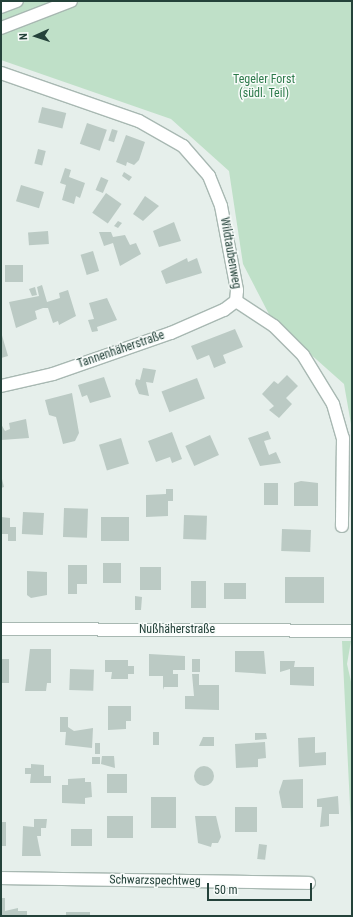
<!DOCTYPE html>
<meta charset="utf-8">
<style>
body{margin:0}
#map{position:relative;width:353px;height:917px;overflow:hidden;background:#e6efeb;font-family:"Roboto Condensed",sans-serif}
div>[style]{position:absolute}
[style*='--x']{left:calc(var(--x)*1px);top:calc(var(--y)*1px);width:calc(var(--w)*1px);rotate:calc(var(--a)*1deg)}
.green>*{inset:0;background:#bfe0c8}
.building>*{inset:0;background:#bbcac4;transform-origin:0 0}
.round{border-radius:50%}
.roads{filter:drop-shadow(1px 0 #a8b8b2) drop-shadow(-1px 0 #a8b8b2) drop-shadow(0 1px #a8b8b2) drop-shadow(0 -1px #a8b8b2)}
.minor>*{height:12px;margin:-6px;padding:0 6px;transform-origin:6px;border-radius:6px;background:#fff}
span{translate:-50% -50%;white-space:nowrap;text-align:center;line-height:1.15;-webkit-text-stroke:3px #f7fbf9;paint-order:stroke}
.park-label{font-size:12px;color:#2d7a4b}
.street-label{font-size:12px;color:#24423a}
.frame{position:absolute;inset:0;border:2px solid #24423a;pointer-events:none}
.north{position:absolute;left:16px;top:16px;width:40px;height:40px;-webkit-text-stroke:3px #f7fbf9;paint-order:stroke;rotate:267deg;font-size:11px;font-weight:700;line-height:16px;text-align:center;color:#24423a}
.north::after{content:'';display:block;margin:auto;width:14px;height:18px;background:#24423a;clip-path:polygon(50% 0,100% 100%,50% 72%,0 100%)}
.scale{position:absolute;left:207px;top:883px;width:105px;height:18px;box-sizing:border-box;border:2px solid #24423a;border-top:0;padding-left:5px;font-size:12px;line-height:14px;white-space:nowrap;color:#24423a;-webkit-text-stroke:3px #f7fbf9;paint-order:stroke}
</style>
<div id="map">
<div class="green">
<i style="clip-path:polygon(1px 1px,352px 1px,352px 430px,344px 384px,272px 320px,243px 264px,229px 171px,171px 119px,1px 60px)"></i>
<i style="clip-path:polygon(342px 641px,351px 641px,347px 664px,352px 686px,352px 848px)"></i>
</div>
<div class="building">
<i style="left:42px;top:107px;width:25px;height:16px;rotate:14deg"></i>
<i style="left:87px;top:123px;width:21px;height:22px;rotate:19deg"></i>
<i style="left:112px;top:129px;width:6px;height:12px;rotate:18deg"></i>
<i style="clip-path:polygon(126px 135px,145px 142px,139px 160px,134px 165px,127px 162px,126px 166px,116px 162px)"></i>
<i style="left:38px;top:149px;width:8px;height:15px;rotate:14deg"></i>
<i style="clip-path:polygon(65px 168px,71px 170px,69px 177px,85px 183px,80px 198px,76px 196px,74px 204px,62px 200px,66px 185px,60px 183px)"></i>
<i style="clip-path:polygon(124px 172px,132px 177px,129px 181px,122px 176px)"></i>
<i style="left:101px;top:177px;width:8px;height:14px;rotate:23deg"></i>
<i style="left:21px;top:185px;width:24px;height:17px;rotate:17deg"></i>
<i style="left:106px;top:193px;width:19px;height:24px;rotate:35deg"></i>
<i style="clip-path:polygon(145px 196px,159px 206px,143px 221px,133px 214px)"></i>
<i style="clip-path:polygon(118px 221px,122px 223px,118px 228px,114px 226px)"></i>
<i style="clip-path:polygon(174px 222px,181px 241px,159px 247px,153px 231px)"></i>
<i style="left:48px;top:231px;width:13px;height:20px;rotate:86deg"></i>
<i style="clip-path:polygon(99px 232px,111px 232px,113px 237px,125px 235px,130px 245px,136px 243px,141px 254px,120px 266px,113px 243px,104px 246px)"></i>
<i style="left:93px;top:251px;width:21px;height:13px;rotate:73deg"></i>
<i style="clip-path:polygon(187px 258px,188px 262px,197px 258px,202px 273px,166px 284px,161px 271px)"></i>
<i style="left:5px;top:265px;width:18px;height:17px"></i>
<i style="clip-path:polygon(42px 285px,47px 302px,60px 298px,59px 293px,68px 290px,76px 316px,59px 325px,58px 321px,53px 323px,48px 308px,43px 308px,35px 311px,37px 319px,16px 328px,9px 302px,39px 296px,37px 287px)"></i>
<i style="clip-path:polygon(35px 287px,37px 295px,32px 296px,29px 289px)"></i>
<i style="clip-path:polygon(107px 298px,117px 320px,97px 327px,98px 331px,92px 332px,88px 320px,94px 319px,89px 303px)"></i>
<i style="clip-path:polygon(235px 329px,243px 347px,223px 355px,226px 363px,214px 368px,209px 355px,197px 360px,191px 346px)"></i>
<i style="clip-path:polygon(1px 332px,8px 356px,1px 358px)"></i>
<i style="clip-path:polygon(143px 368px,156px 370px,153px 383px,146px 382px,149px 396px,139px 394px,135px 384px,136px 379px,140px 380px)"></i>
<i style="clip-path:polygon(287px 375px,298px 386px,286px 398px,292px 404px,279px 418px,269px 410px,274px 406px,262px 394px,274px 381px,278px 384px)"></i>
<i style="clip-path:polygon(104px 377px,111px 397px,90px 403px,87px 395px,82px 397px,78px 385px)"></i>
<i style="left:197px;top:378px;width:22px;height:38px;rotate:69deg"></i>
<i style="clip-path:polygon(72px 393px,79px 433px,75px 441px,63px 444px,56px 417px,49px 415px,45px 400px)"></i>
<i style="clip-path:polygon(26px 419px,29px 438px,1px 440px,1px 424px,5px 431px,10px 429px,9px 423px)"></i>
<i style="clip-path:polygon(268px 431px,271px 439px,264px 441px,269px 455px,276px 452px,281px 463px,260px 466px,248px 438px)"></i>
<i style="clip-path:polygon(172px 432px,182px 459px,172px 463px,170px 457px,156px 462px,148px 441px)"></i>
<i style="left:210px;top:435px;width:22px;height:27px;rotate:66deg"></i>
<i style="left:121px;top:438px;width:27px;height:23px;rotate:73deg"></i>
<i style="clip-path:polygon(1px 475px,4px 487px,1px 488px)"></i>
<i style="clip-path:polygon(301px 481px,318px 483px,318px 506px,294px 506px,294px 483px)"></i>
<i style="left:264px;top:483px;width:14px;height:22px"></i>
<i style="clip-path:polygon(166px 489px,173px 489px,173px 501px,168px 501px,168px 516px,146px 517px,146px 495px,166px 494px)"></i>
<i style="left:64px;top:508px;width:24px;height:29px;rotate:2deg"></i>
<i style="left:23px;top:512px;width:21px;height:22px;rotate:3deg"></i>
<i style="left:184px;top:515px;width:23px;height:24px;rotate:2deg"></i>
<i style="clip-path:polygon(1px 517px,10px 518px,10px 527px,16px 527px,16px 541px,8px 541px,8px 534px,1px 534px)"></i>
<i style="left:101px;top:517px;width:28px;height:24px"></i>
<i style="left:282px;top:529px;width:29px;height:22px;rotate:2deg"></i>
<i style="left:103px;top:563px;width:18px;height:20px"></i>
<i style="clip-path:polygon(68px 565px,87px 565px,87px 584px,77px 584px,77px 594px,68px 594px)"></i>
<i style="left:140px;top:567px;width:21px;height:23px"></i>
<i style="clip-path:polygon(27px 571px,47px 572px,47px 595px,31px 598px,27px 595px)"></i>
<i style="left:285px;top:577px;width:39px;height:26px"></i>
<i style="left:191px;top:581px;width:15px;height:27px"></i>
<i style="left:224px;top:583px;width:22px;height:16px"></i>
<i style="clip-path:polygon(135px 596px,142px 597px,141px 610px,135px 610px)"></i>
<i style="clip-path:polygon(30px 649px,51px 649px,51px 683px,47px 683px,46px 691px,25px 691px)"></i>
<i style="clip-path:polygon(235px 651px,264px 651px,266px 674px,235px 672px)"></i>
<i style="clip-path:polygon(149px 654px,185px 656px,185px 670px,173px 670px,173px 674px,178px 674px,178px 687px,164px 687px,163px 690px,163px 676px,149px 676px)"></i>
<i style="left:1px;top:659px;width:8px;height:24px"></i>
<i style="left:192px;top:659px;width:8px;height:13px"></i>
<i style="clip-path:polygon(105px 660px,128px 660px,128px 666px,134px 666px,134px 674px,128px 674px,128px 679px,111px 679px,112px 672px,105px 672px)"></i>
<i style="clip-path:polygon(280px 661px,295px 661px,294px 667px,314px 667px,314px 686px,290px 685px,290px 669px,280px 672px)"></i>
<i style="left:70px;top:669px;width:24px;height:21px;rotate:2deg"></i>
<i style="clip-path:polygon(192px 674px,199px 674px,199px 685px,219px 685px,219px 710px,185px 709px,185px 696px,194px 696px)"></i>
<i style="clip-path:polygon(108px 706px,131px 706px,131px 721px,126px 721px,126px 729px,108px 730px)"></i>
<i style="clip-path:polygon(60px 717px,68px 717px,68px 727px,74px 731px,93px 728px,92px 748px,65px 745px,66px 732px,60px 732px)"></i>
<i style="left:153px;top:732px;width:6px;height:13px"></i>
<i style="clip-path:polygon(255px 733px,266px 733px,267px 739px,255px 740px)"></i>
<i style="clip-path:polygon(203px 737px,214px 737px,214px 746px,199px 746px)"></i>
<i style="clip-path:polygon(315px 737px,315px 753px,326px 752px,326px 765px,299px 767px,298px 738px)"></i>
<i style="clip-path:polygon(265px 742px,266px 758px,258px 759px,258px 767px,236px 768px,235px 744px)"></i>
<i style="left:95px;top:743px;width:5px;height:11px"></i>
<i style="clip-path:polygon(102px 756px,114px 756px,115px 768px,101px 764px)"></i>
<i style="left:92px;top:757px;width:8px;height:7px"></i>
<i style="clip-path:polygon(31px 764px,44px 765px,44px 776px,51px 776px,51px 783px,30px 783px,31px 774px,25px 774px,25px 768px,31px 768px)"></i>
<i class="round" style="left:194px;top:766px;width:20px;height:20px"></i>
<i style="left:107px;top:774px;width:20px;height:19px"></i>
<i style="clip-path:polygon(85px 778px,85px 782px,91px 782px,92px 797px,85px 798px,85px 804px,62px 803px,62px 785px,68px 785px,68px 779px)"></i>
<i style="clip-path:polygon(303px 779px,303px 808px,282px 808px,279px 792px,283px 780px)"></i>
<i style="clip-path:polygon(338px 796px,339px 814px,329px 814px,329px 826px,320px 827px,322px 807px,317px 807px,317px 799px)"></i>
<i style="left:151px;top:797px;width:25px;height:31px"></i>
<i style="left:235px;top:807px;width:22px;height:25px"></i>
<i style="left:107px;top:816px;width:26px;height:22px"></i>
<i style="clip-path:polygon(195px 816px,216px 816px,221px 837px,218px 843px,212px 843px,211px 847px,198px 843px)"></i>
<i style="clip-path:polygon(34px 819px,47px 819px,46px 828px,41px 828px,41px 836px,37px 836px,41px 856px,22px 856px,23px 826px,34px 827px)"></i>
<i style="left:1px;top:822px;width:5px;height:24px"></i>
<i style="left:71px;top:829px;width:21px;height:17px"></i>
<i style="left:259px;top:844px;width:8px;height:15px;rotate:7deg"></i>
<i style="clip-path:polygon(1px 898px,5px 898px,5px 911px,18px 908px,18px 911px,27px 911px,27px 916px,1px 916px)"></i>
<i style="left:66px;top:912px;width:24px;height:4px"></i>
</div>
<div class="roads">
<div class="minor">
<i style="--x:1;--y:7;--w:17;--a:-21"></i>
<i style="--x:1;--y:28;--w:75;--a:-21.1"></i>
<i style="--x:1;--y:73;--w:146;--a:19.2"></i>
<i style="--x:139;--y:121;--w:51;--a:29.6"></i>
<i style="--x:183;--y:146;--w:40;--a:49"></i>
<i style="--x:209;--y:176;--w:32;--a:68"></i>
<i style="--x:221;--y:206;--w:86;--a:79.2"></i>
<i style="--x:237;--y:290;--w:11;--a:95"></i>
<i style="--x:236;--y:301;--w:45;--a:33.3"></i>
<i style="--x:274;--y:326;--w:41;--a:45"></i>
<i style="--x:303;--y:355;--w:57;--a:58.5"></i>
<i style="--x:333;--y:404;--w:35;--a:74"></i>
<i style="--x:343;--y:438;--w:88;--a:90.7"></i>
<i style="--x:1;--y:386;--w:53;--a:-13"></i>
<i style="--x:53;--y:374;--w:125;--a:-19.2"></i>
<i style="--x:171;--y:333;--w:58;--a:-23.5"></i>
<i style="--x:224;--y:310;--w:15;--a:-37"></i>
<i style="--x:1;--y:629;--w:351;--a:0.3"></i>
<i style="--x:1;--y:878;--w:308;--a:0.9"></i>
</div>
</div>
<div class="park-label">
<span style="left:264px;top:87px">Tegeler Forst<br>(südl. Teil)</span>
</div>
<div class="street-label">
<span style="left:230px;top:253px;rotate:80deg">Wildtaubenweg</span>
<span style="left:121px;top:350px;rotate:-19deg">Tannenhäherstraße</span>
<span style="left:177px;top:630px">Nußhäherstraße</span>
<span style="left:155px;top:881px;rotate:1deg">Schwarzspechtweg</span>
</div>
<div class="frame"></div>
<div class="north">N</div>
<div class="scale">50 m</div>
</div>
